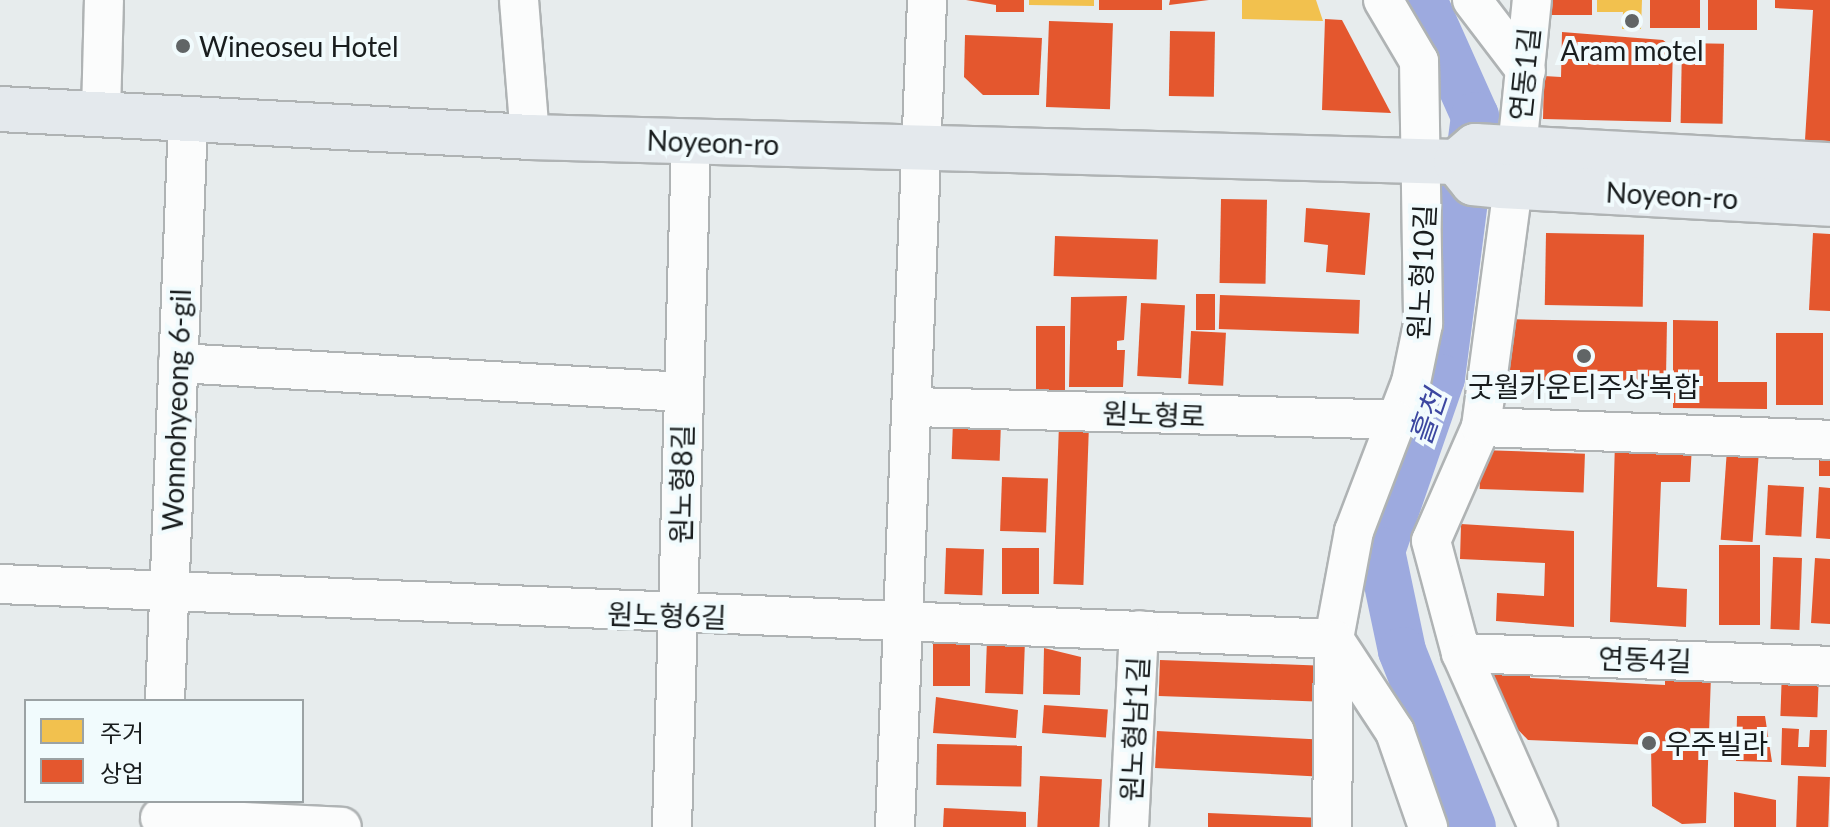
<!DOCTYPE html>
<meta charset="utf-8">
<style>
body{margin:0}
#map{position:relative;width:1830px;height:827px;overflow:hidden;background:#e7eced;font-family:Lato,"Noto Sans KR",sans-serif}
div>[style]{position:absolute}
[style*='--x']{left:calc(var(--x)*1px);top:calc(var(--y)*1px);width:calc(var(--w)*1px);rotate:calc(var(--a)*1deg)}
.homes>*{inset:0;background:#f2c14e}
.shops>*{inset:0;background:#e4572e;transform-origin:0 0}
.river>*{height:48px;margin:-24px;padding:0 24px;transform-origin:24px;border-radius:24px;background:#9daadf}
.roads{filter:drop-shadow(2px 0 #afb3b4) drop-shadow(-2px 0 #afb3b4) drop-shadow(0 2px #afb3b4) drop-shadow(0 -2px #afb3b4)}
.minor>*{height:38px;margin:-19px;padding:0 19px;transform-origin:19px;border-radius:19px;background:#fbfcfc}
.major>*{height:44px;margin:-22px;padding:0 22px;transform-origin:22px;border-radius:22px;background:#e4e9ed}
.dots>*{width:22px;height:22px;translate:-50% -50%;box-sizing:border-box;border:4px solid #f1fbfd;border-radius:50%}
span{translate:-50% -50%;white-space:nowrap;text-align:center;line-height:1.15;-webkit-text-stroke:8px #f1fbfd;paint-order:stroke}
.poi-label{font-size:28px;color:#191d1e}
.left{translate:0 -50%;text-align:left}
.street-label{font-size:28px;color:#191d1e}
.water-label{font-size:30px;color:#3c47a0;font-style:italic}
.legend{position:absolute;left:24px;top:699px;width:280px;height:104px;box-sizing:border-box;background:#f1fbfd;border:2px solid #9ba2a4;margin:0;padding:10px 14px;list-style:none;font-size:24px;color:#191d1e}
.legend li{display:flex;align-items:center;gap:16px;height:40px}
.legend b{width:40px;border:2px solid #9ba2a4}
</style>
<div id="map">
<div class="homes">
<i style="clip-path:polygon(1029px 0,1094px 0,1094px 6px,1029px 5px)"></i>
<i style="clip-path:polygon(1242px 0,1316px 0,1323px 21px,1242px 19px)"></i>
<i style="clip-path:polygon(1597px 0,1642px 0,1641px 29px,1622px 29px,1623px 12px,1597px 12px)"></i>
</div>
<div class="shops">
<i style="clip-path:polygon(966px 0,1024px 0,1024px 12px,996px 12px,996px 5px)"></i>
<i style="left:1099px;top:0;width:63px;height:10px"></i>
<i style="clip-path:polygon(1170px 0,1209px 0,1169px 5px)"></i>
<i style="left:1550px;top:0;width:42px;height:15px"></i>
<i style="left:1650px;top:0;width:50px;height:28px"></i>
<i style="left:1708px;top:0;width:49px;height:30px"></i>
<i style="clip-path:polygon(1775px 0,1830px 0,1830px 141px,1805px 140px,1813px 10px,1775px 8px)"></i>
<i style="clip-path:polygon(1325px 19px,1342px 20px,1391px 113px,1322px 110px)"></i>
<i style="left:1049px;top:21px;width:64px;height:86px;rotate:2deg"></i>
<i style="left:1170px;top:31px;width:45px;height:65px;rotate:1deg"></i>
<i style="clip-path:polygon(1562px 32px,1663px 40px,1673px 48px,1671px 122px,1543px 119px,1544px 76px,1561px 77px)"></i>
<i style="clip-path:polygon(965px 35px,1042px 38px,1039px 95px,983px 95px,964px 77px)"></i>
<i style="left:1682px;top:43px;width:42px;height:80px;rotate:1deg"></i>
<i style="left:1221px;top:199px;width:46px;height:84px;rotate:1deg"></i>
<i style="clip-path:polygon(1306px 208px,1370px 213px,1365px 275px,1326px 272px,1328px 245px,1304px 242px)"></i>
<i style="left:1546px;top:233px;width:98px;height:72px;rotate:1deg"></i>
<i style="clip-path:polygon(1813px 233px,1830px 234px,1830px 311px,1809px 310px)"></i>
<i style="left:1055px;top:236px;width:103px;height:40px;rotate:2deg"></i>
<i style="left:1196px;top:294px;width:19px;height:36px"></i>
<i style="left:1220px;top:295px;width:140px;height:34px;rotate:2deg"></i>
<i style="clip-path:polygon(1127px 296px,1124px 340px,1117px 341px,1117px 350px,1125px 350px,1123px 387px,1069px 387px,1071px 297px)"></i>
<i style="left:1141px;top:303px;width:44px;height:73px;rotate:3deg"></i>
<i style="left:1502px;top:319px;width:165px;height:71px;rotate:1deg"></i>
<i style="clip-path:polygon(1673px 320px,1718px 321px,1718px 382px,1767px 382px,1767px 409px,1673px 408px)"></i>
<i style="left:1036px;top:326px;width:29px;height:64px"></i>
<i style="left:1191px;top:331px;width:35px;height:53px;rotate:3deg"></i>
<i style="left:1776px;top:333px;width:47px;height:72px"></i>
<i style="left:953px;top:421px;width:48px;height:38px;rotate:2deg"></i>
<i style="left:1059px;top:424px;width:30px;height:160px;rotate:2deg"></i>
<i style="clip-path:polygon(1615px 441px,1692px 445px,1690px 482px,1661px 482px,1657px 587px,1687px 589px,1686px 627px,1610px 622px)"></i>
<i style="left:1727px;top:449px;width:32px;height:91px;rotate:4deg"></i>
<i style="left:1481px;top:450px;width:104px;height:39px;rotate:2deg"></i>
<i style="left:1819px;top:455px;width:11px;height:21px"></i>
<i style="left:1002px;top:477px;width:46px;height:54px;rotate:2deg"></i>
<i style="left:1768px;top:485px;width:36px;height:50px;rotate:3deg"></i>
<i style="clip-path:polygon(1819px 487px,1830px 488px,1830px 539px,1816px 538px)"></i>
<i style="clip-path:polygon(1461px 524px,1574px 531px,1574px 627px,1496px 621px,1497px 593px,1544px 596px,1545px 563px,1460px 559px)"></i>
<i style="left:1719px;top:545px;width:41px;height:80px"></i>
<i style="left:946px;top:548px;width:38px;height:46px;rotate:2deg"></i>
<i style="left:1002px;top:548px;width:37px;height:46px"></i>
<i style="left:1773px;top:557px;width:29px;height:72px;rotate:2deg"></i>
<i style="clip-path:polygon(1815px 558px,1830px 559px,1830px 624px,1811px 623px)"></i>
<i style="left:933px;top:630px;width:37px;height:56px"></i>
<i style="left:987px;top:639px;width:38px;height:54px;rotate:2deg"></i>
<i style="clip-path:polygon(1044px 648px,1081px 657px,1080px 695px,1043px 694px)"></i>
<i style="left:1160px;top:660px;width:163px;height:36px;rotate:2deg"></i>
<i style="clip-path:polygon(1489px 661px,1531px 664px,1530px 678px,1665px 685px,1665px 672px,1711px 675px,1706px 823px,1682px 824px,1652px 806px,1651px 745px,1528px 740px,1486px 696px)"></i>
<i style="left:1782px;top:670px;width:37px;height:46px;rotate:2deg"></i>
<i style="clip-path:polygon(936px 697px,1018px 710px,1016px 738px,933px 733px)"></i>
<i style="left:1044px;top:705px;width:64px;height:28px;rotate:4deg"></i>
<i style="clip-path:polygon(1737px 716px,1765px 716px,1772px 762px,1736px 761px)"></i>
<i style="clip-path:polygon(1782px 728px,1799px 729px,1798px 747px,1809px 747px,1810px 730px,1827px 730px,1826px 767px,1781px 765px)"></i>
<i style="left:1157px;top:731px;width:162px;height:37px;rotate:3deg"></i>
<i style="left:937px;top:744px;width:85px;height:41px;rotate:1deg"></i>
<i style="left:1040px;top:776px;width:62px;height:51px;rotate:3deg"></i>
<i style="left:1798px;top:776px;width:32px;height:51px;rotate:2deg"></i>
<i style="clip-path:polygon(1734px 792px,1776px 800px,1776px 827px,1734px 827px)"></i>
<i style="clip-path:polygon(944px 808px,1026px 812px,1026px 827px,943px 827px)"></i>
<i style="clip-path:polygon(1208px 813px,1322px 818px,1322px 827px,1208px 827px)"></i>
</div>
<div class="river">
<i style="--x:1423;--y:0;--w:127;--a:65.9"></i>
<i style="--x:1475;--y:116;--w:264;--a:97.4"></i>
<i style="--x:1441;--y:378;--w:183;--a:109.1"></i>
<i style="--x:1381;--y:551;--w:102;--a:78.1"></i>
<i style="--x:1402;--y:651;--w:189;--a:68.3"></i>
</div>
<div class="roads">
<div class="minor">
<i style="--x:519;--y:0;--w:137;--a:85.4"></i>
<i style="--x:1383;--y:0;--w:71;--a:59.5"></i>
<i style="--x:1419;--y:61;--w:263;--a:89.1"></i>
<i style="--x:1423;--y:324;--w:59;--a:101.7"></i>
<i style="--x:1411;--y:382;--w:160;--a:110.9"></i>
<i style="--x:1354;--y:531;--w:110;--a:100.5"></i>
<i style="--x:1334;--y:639;--w:111;--a:56.7"></i>
<i style="--x:1395;--y:732;--w:101;--a:70.8"></i>
<i style="--x:1472;--y:0;--w:89;--a:52.7"></i>
<i style="--x:101;--y:113;--w:113;--a:-88.5"></i>
<i style="--x:1517;--y:149;--w:150;--a:-84.3"></i>
<i style="--x:1513;--y:187;--w:242;--a:97.6"></i>
<i style="--x:1481;--y:427;--w:124;--a:113.7"></i>
<i style="--x:1431;--y:541;--w:116;--a:75"></i>
<i style="--x:1461;--y:653;--w:190;--a:66.1"></i>
<i style="--x:178;--y:363;--w:507;--a:3.28"></i>
<i style="--x:913;--y:407;--w:481;--a:1.5"></i>
<i style="--x:1481;--y:427;--w:349;--a:2.1"></i>
<i style="--x:0;--y:584;--w:1335;--a:2.36"></i>
<i style="--x:1334;--y:639;--w:188;--a:90.6"></i>
<i style="--x:1461;--y:653;--w:369;--a:2"></i>
<i style="--x:165;--y:701;--w:581;--a:-87.73"></i>
<i style="--x:160;--y:818;--w:182;--a:2.8"></i>
<i style="--x:672;--y:827;--w:685;--a:-88.41"></i>
<i style="--x:895;--y:827;--w:828;--a:-87.78"></i>
<i style="--x:1129;--y:827;--w:197;--a:-87.1"></i>
</div>
<div class="major">
<i style="--x:0;--y:109;--w:531;--a:3.02"></i>
<i style="--x:530;--y:137;--w:926;--a:1.55"></i>
<i style="--x:1456;--y:162;--w:25;--a:-40"></i>
<i style="--x:1475;--y:146;--w:356;--a:3.1"></i>
<i style="--x:1456;--y:162;--w:27;--a:51"></i>
<i style="--x:1473;--y:183;--w:28;--a:6"></i>
<i style="--x:1501;--y:186;--w:329;--a:3.1"></i>
</div>
</div>
<div class="dots">
<i style="left:1632px;top:21px;background:#616566"></i>
<i style="left:183px;top:46px;background:#616566"></i>
<i style="left:1584px;top:356px;background:#616566"></i>
<i style="left:1649px;top:743px;background:#616566"></i>
</div>
<div class="poi-label">
<span class="left" style="left:199px;top:46px">Wineoseu Hotel</span>
<span style="left:1632px;top:50px">Aram motel</span>
<span style="left:1584px;top:386px">굿월카운티주상복합</span>
<span class="left" style="left:1665px;top:743px">우주빌라</span>
</div>
<div class="street-label">
<span style="left:1524px;top:74px;rotate:-84deg">연동1길</span>
<span style="left:713px;top:142px;rotate:2deg">Noyeon-ro</span>
<span style="left:1672px;top:195px;rotate:3deg">Noyeon-ro</span>
<span style="left:1421px;top:272px;rotate:-87deg">원노형10길</span>
<span style="left:176px;top:410px;rotate:-88deg">Wonnohyeong 6-gil</span>
<span style="left:1154px;top:414px;rotate:2deg">원노형로</span>
<span style="left:681px;top:484px;rotate:-89deg">원노형8길</span>
<span style="left:667px;top:615px;rotate:2deg">원노형6길</span>
<span style="left:1645px;top:659px;rotate:2deg">연동4길</span>
<span style="left:1134px;top:729px;rotate:-87deg">원노형남1길</span>
</div>
<div class="water-label">
<span style="left:1427px;top:417px;rotate:-71deg">흘천</span>
</div>
<ul class="legend">
<li><b style="height:22px;background:#f2c14e"></b>주거</li>
<li><b style="height:22px;background:#e4572e"></b>상업</li>
</ul>
</div>
